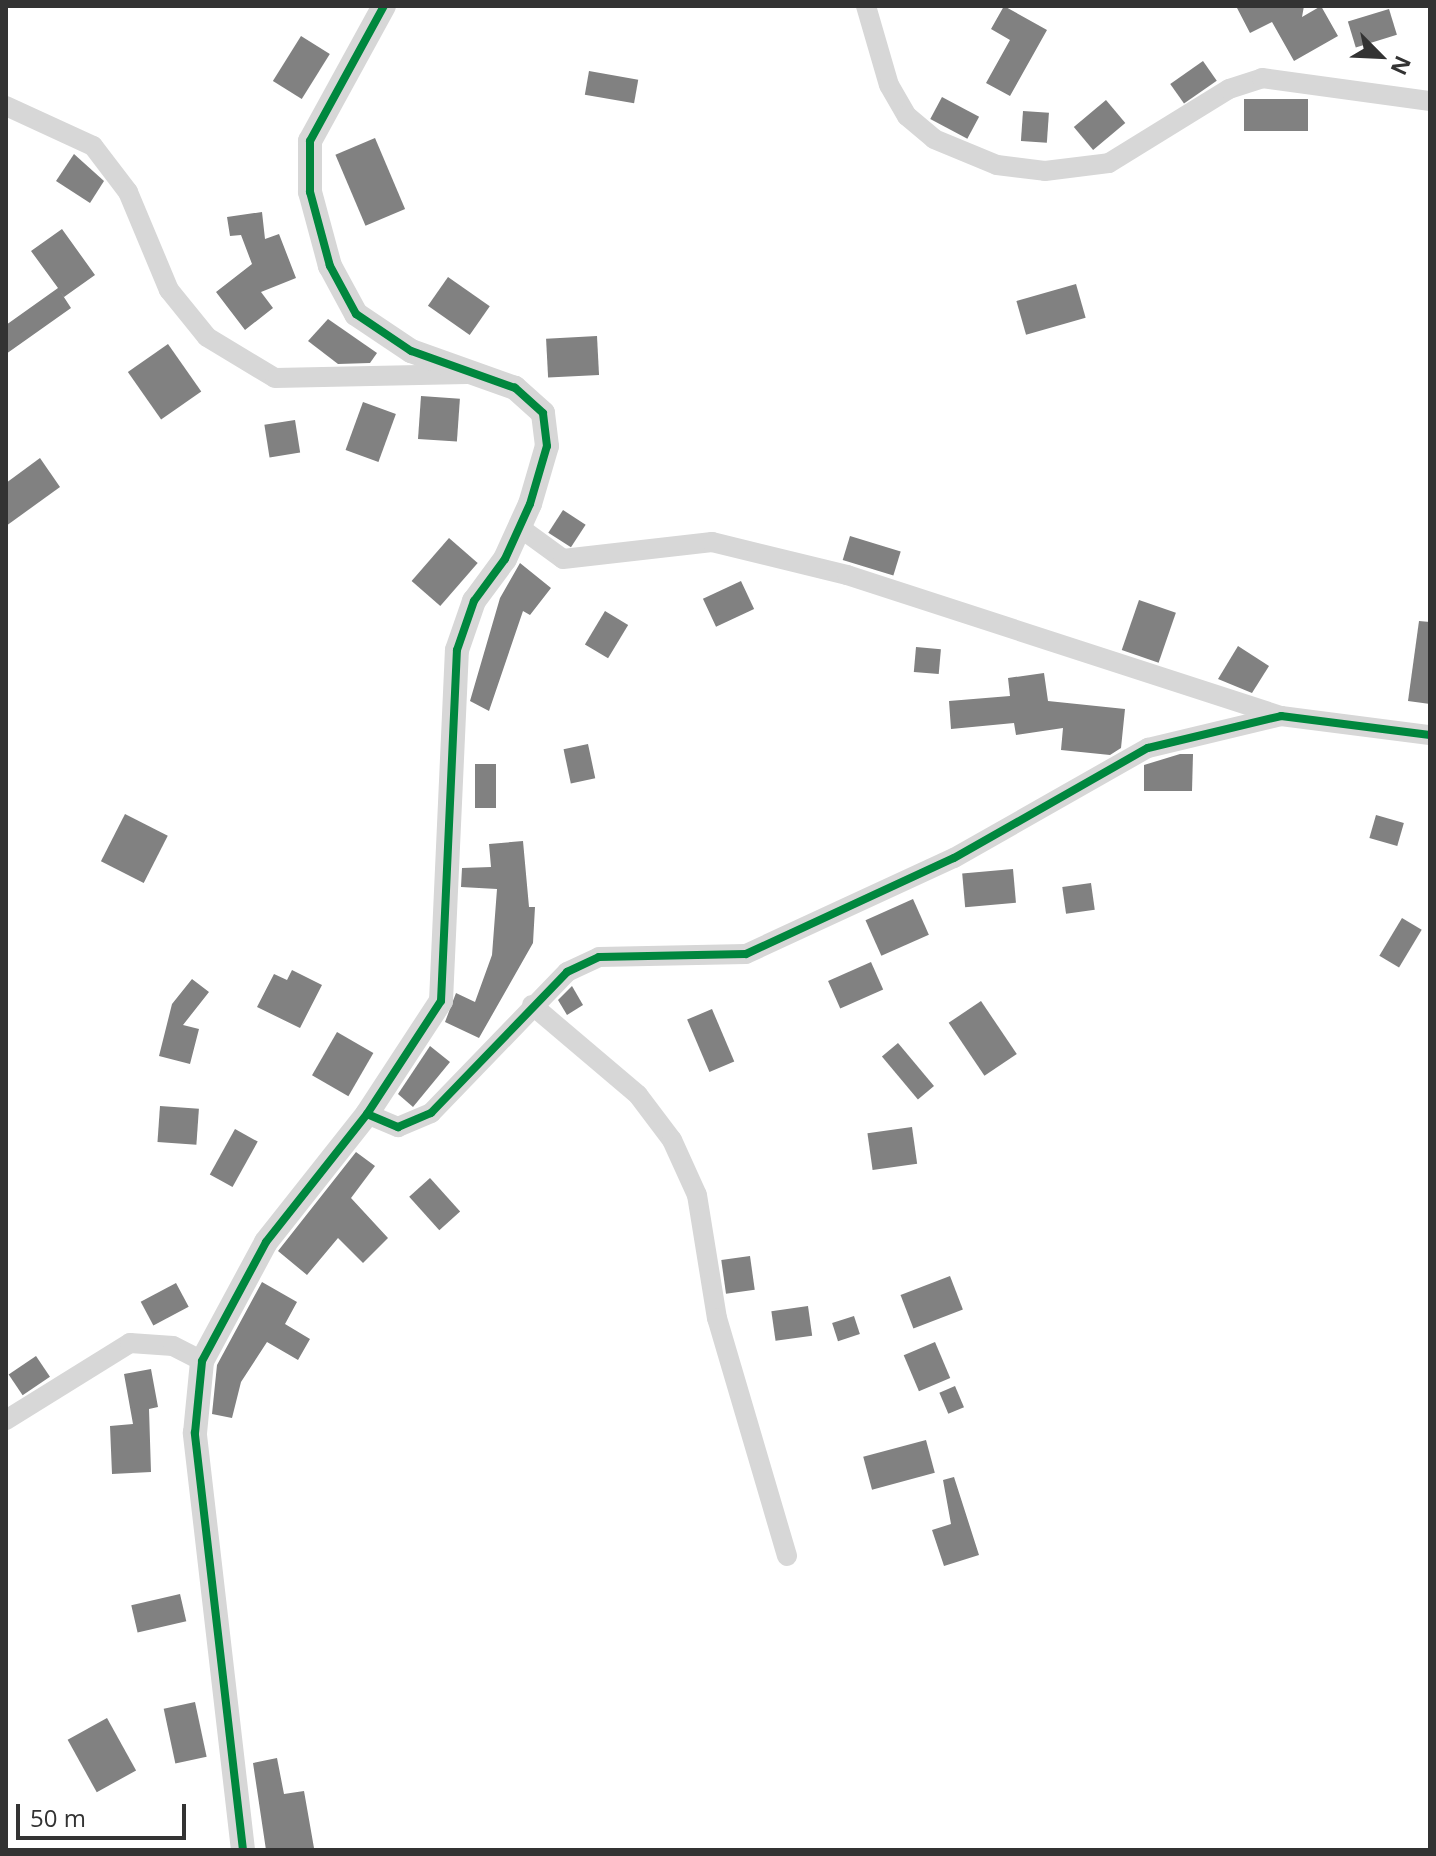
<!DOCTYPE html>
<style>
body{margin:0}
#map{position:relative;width:1436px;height:1856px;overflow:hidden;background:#fff;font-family:"Open Sans",sans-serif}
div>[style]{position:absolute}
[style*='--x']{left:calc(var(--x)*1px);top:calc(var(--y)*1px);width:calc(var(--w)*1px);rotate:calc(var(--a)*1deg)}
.building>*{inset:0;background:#818181;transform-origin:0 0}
.minor>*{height:20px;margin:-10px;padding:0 10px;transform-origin:10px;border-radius:10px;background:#d7d7d7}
.tertiary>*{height:24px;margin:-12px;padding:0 12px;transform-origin:12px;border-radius:12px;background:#d7d7d7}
.cycleway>*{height:8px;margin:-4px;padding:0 4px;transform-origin:4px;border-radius:4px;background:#00873e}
span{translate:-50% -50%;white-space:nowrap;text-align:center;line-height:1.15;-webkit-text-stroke:8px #fff;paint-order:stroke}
.frame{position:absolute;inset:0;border:8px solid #333;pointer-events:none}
.north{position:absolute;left:1340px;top:16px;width:80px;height:80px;-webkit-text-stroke:6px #fff;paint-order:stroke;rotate:114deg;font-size:22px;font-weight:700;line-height:32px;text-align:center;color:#333}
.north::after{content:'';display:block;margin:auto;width:28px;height:36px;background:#333;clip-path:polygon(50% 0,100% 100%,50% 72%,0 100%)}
.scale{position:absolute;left:16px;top:1804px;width:170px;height:36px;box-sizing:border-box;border:4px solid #333;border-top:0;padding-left:10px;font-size:24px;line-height:28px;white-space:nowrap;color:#333;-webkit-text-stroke:6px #fff;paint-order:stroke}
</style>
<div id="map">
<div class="building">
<i style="clip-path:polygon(1004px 6px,1047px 30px,1010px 96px,986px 83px,1010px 40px,991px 29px)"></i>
<i style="clip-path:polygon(1236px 6px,1304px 6px,1302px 17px,1321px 6px,1338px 36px,1294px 61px,1272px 22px,1250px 33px)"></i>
<i style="left:1389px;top:9px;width:27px;height:43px;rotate:73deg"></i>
<i style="left:301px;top:36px;width:34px;height:53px;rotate:32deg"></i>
<i style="left:1203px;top:61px;width:24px;height:40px;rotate:55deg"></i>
<i style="left:589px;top:71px;width:50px;height:24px;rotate:10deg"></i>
<i style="left:942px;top:97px;width:42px;height:25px;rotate:28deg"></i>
<i style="left:1308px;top:99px;width:32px;height:64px;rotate:90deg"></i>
<i style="left:1106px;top:100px;width:30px;height:42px;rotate:50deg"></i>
<i style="left:1023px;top:111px;width:26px;height:30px;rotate:4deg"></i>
<i style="left:375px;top:138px;width:77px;height:43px;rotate:67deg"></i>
<i style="clip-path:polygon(74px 154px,104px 181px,90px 203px,56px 181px)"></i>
<i style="clip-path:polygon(262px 212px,265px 239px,279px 234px,296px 278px,261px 292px,273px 308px,245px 330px,216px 292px,252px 264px,241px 235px,230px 236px,227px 217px)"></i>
<i style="clip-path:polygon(62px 229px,95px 275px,64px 297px,60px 291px,71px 308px,6px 354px,6px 325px,58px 288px,31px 251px)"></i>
<i style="left:448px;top:277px;width:51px;height:35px;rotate:35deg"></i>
<i style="left:1076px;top:284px;width:35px;height:62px;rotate:74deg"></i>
<i style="clip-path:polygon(328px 319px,377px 353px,370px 363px,338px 364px,308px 341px)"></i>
<i style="left:597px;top:336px;width:39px;height:51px;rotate:87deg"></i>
<i style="left:168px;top:344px;width:58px;height:49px;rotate:55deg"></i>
<i style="left:421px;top:396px;width:39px;height:43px;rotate:4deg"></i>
<i style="left:363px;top:402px;width:35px;height:51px;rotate:20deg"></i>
<i style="left:295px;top:420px;width:33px;height:31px;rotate:81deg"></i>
<i style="clip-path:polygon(40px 458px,60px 487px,6px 526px,6px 483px)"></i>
<i style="left:563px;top:510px;width:27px;height:27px;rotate:33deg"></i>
<i style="left:850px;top:536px;width:53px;height:25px;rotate:17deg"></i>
<i style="left:449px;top:538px;width:38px;height:57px;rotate:41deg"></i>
<i style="clip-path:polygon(520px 563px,551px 588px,530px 615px,523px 611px,489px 711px,470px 701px,500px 598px)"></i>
<i style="left:741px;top:581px;width:31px;height:42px;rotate:65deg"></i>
<i style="left:1139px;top:600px;width:39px;height:53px;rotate:19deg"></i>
<i style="left:605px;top:611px;width:27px;height:39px;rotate:31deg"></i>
<i style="clip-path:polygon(1419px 621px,1430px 622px,1430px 704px,1408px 701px)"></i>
<i style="clip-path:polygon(1238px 646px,1269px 666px,1252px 693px,1218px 679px)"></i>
<i style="left:916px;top:647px;width:25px;height:25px;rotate:5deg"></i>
<i style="clip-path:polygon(1044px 673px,1048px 701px,1125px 709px,1121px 748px,1110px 755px,1061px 750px,1063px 728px,1016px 735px,1014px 723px,951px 729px,949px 701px,1010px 696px,1008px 678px)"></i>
<i style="left:588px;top:744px;width:35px;height:25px;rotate:78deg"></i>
<i style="clip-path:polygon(1180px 754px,1193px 754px,1192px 791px,1144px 791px,1144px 765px)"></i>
<i style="left:475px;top:764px;width:21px;height:44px"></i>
<i style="left:125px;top:814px;width:48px;height:53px;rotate:27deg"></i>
<i style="left:1376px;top:815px;width:29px;height:24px;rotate:16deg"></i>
<i style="clip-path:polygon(523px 841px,529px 907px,535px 907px,533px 943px,479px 1038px,445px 1022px,456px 993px,475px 1002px,492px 955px,497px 889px,461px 887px,462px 868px,491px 867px,489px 844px)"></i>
<i style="left:1013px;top:869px;width:34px;height:51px;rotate:85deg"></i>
<i style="left:1091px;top:883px;width:27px;height:29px;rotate:82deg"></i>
<i style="left:913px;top:899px;width:39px;height:52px;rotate:66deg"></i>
<i style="left:1402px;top:918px;width:23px;height:44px;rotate:31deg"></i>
<i style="left:871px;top:962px;width:30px;height:47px;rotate:66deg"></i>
<i style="clip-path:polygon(292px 970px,322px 985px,300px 1028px,257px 1007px,274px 974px,287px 980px)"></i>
<i style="clip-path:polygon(192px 979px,209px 992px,183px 1025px,199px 1029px,190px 1064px,159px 1056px,172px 1004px)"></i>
<i style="clip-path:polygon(572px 986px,583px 1005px,567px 1015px,558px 1000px)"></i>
<i style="left:981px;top:1001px;width:64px;height:39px;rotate:56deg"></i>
<i style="left:712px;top:1009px;width:57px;height:27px;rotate:67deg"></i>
<i style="left:337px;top:1032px;width:42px;height:50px;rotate:30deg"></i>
<i style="left:898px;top:1043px;width:56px;height:21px;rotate:50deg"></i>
<i style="clip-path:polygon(430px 1046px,450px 1062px,413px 1107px,398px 1094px)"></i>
<i style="left:160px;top:1106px;width:39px;height:36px;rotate:4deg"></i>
<i style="left:912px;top:1127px;width:37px;height:45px;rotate:82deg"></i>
<i style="left:235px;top:1129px;width:26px;height:52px;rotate:29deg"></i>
<i style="clip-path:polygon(356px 1152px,375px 1166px,351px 1198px,388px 1238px,363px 1263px,338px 1238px,307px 1275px,278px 1251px)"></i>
<i style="left:430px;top:1178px;width:45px;height:28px;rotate:48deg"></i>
<i style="left:750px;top:1256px;width:34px;height:29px;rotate:82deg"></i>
<i style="left:950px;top:1276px;width:36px;height:53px;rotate:69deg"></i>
<i style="clip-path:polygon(262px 1282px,297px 1302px,285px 1324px,310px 1339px,298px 1360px,267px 1342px,241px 1382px,232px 1418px,212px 1414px,217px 1365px)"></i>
<i style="left:176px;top:1283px;width:27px;height:40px;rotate:62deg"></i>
<i style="left:808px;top:1306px;width:30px;height:37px;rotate:82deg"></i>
<i style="left:854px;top:1316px;width:19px;height:23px;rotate:72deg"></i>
<i style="left:935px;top:1342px;width:39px;height:34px;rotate:67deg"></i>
<i style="left:36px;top:1356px;width:25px;height:33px;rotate:56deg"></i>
<i style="clip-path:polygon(151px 1369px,158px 1407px,149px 1409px,151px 1472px,112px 1474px,110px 1426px,133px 1424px,124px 1374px)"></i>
<i style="left:955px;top:1386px;width:23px;height:17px;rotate:67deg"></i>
<i style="left:926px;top:1440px;width:34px;height:65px;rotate:75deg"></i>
<i style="clip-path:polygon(954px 1477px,979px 1555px,944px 1566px,932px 1530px,951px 1524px,943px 1480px)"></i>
<i style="left:180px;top:1594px;width:28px;height:50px;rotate:77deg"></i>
<i style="left:195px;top:1702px;width:56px;height:32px;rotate:78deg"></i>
<i style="left:107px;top:1718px;width:60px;height:45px;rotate:61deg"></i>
<i style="clip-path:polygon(277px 1758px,284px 1794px,304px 1791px,314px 1848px,266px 1850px,253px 1763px)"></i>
</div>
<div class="minor">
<i style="--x:866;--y:6;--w:82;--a:73.8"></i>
<i style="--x:889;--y:85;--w:36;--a:60"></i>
<i style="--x:907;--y:116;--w:35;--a:40"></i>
<i style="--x:934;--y:139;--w:68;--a:22.4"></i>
<i style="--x:997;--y:165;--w:48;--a:7.1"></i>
<i style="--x:1045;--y:171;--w:64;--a:-7.1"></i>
<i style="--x:1109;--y:163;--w:141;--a:-31.7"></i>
<i style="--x:1229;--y:89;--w:35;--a:-18"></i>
<i style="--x:1262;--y:78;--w:170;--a:7.8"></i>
<i style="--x:6;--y:106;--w:96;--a:24.7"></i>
<i style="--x:93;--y:146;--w:58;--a:52.7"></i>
<i style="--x:128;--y:192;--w:106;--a:67.3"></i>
<i style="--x:169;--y:290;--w:60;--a:51"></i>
<i style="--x:207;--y:337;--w:79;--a:31.1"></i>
<i style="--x:275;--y:378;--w:192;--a:-1.2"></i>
<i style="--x:519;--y:527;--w:54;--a:36"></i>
<i style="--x:563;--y:559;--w:150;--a:-6.5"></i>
<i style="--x:712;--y:542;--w:139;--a:13.7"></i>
<i style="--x:847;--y:575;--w:456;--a:18"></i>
<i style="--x:532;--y:1005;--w:139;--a:40.3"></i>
<i style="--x:638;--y:1095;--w:56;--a:52.9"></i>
<i style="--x:672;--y:1140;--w:60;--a:65.6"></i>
<i style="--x:697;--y:1195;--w:125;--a:80.8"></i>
<i style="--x:717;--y:1318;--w:248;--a:73.6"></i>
<i style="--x:367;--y:1114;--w:34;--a:23"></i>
<i style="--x:398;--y:1127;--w:36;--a:-23"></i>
<i style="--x:431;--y:1113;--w:196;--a:-46"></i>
<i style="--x:567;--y:972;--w:35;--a:-25"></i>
<i style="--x:599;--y:957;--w:147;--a:-1.2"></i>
<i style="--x:746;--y:954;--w:229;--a:-24.8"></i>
<i style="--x:954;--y:858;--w:223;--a:-29.6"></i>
<i style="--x:1148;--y:748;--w:137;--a:-13.5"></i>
<i style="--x:1281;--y:716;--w:150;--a:7.3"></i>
<i style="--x:6;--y:1420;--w:146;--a:-31.8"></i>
<i style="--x:130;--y:1343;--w:43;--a:4"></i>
<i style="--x:173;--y:1346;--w:33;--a:27"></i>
</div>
<div class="tertiary">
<i style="--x:243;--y:1850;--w:420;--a:-96.6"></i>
<i style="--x:195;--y:1433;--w:72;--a:-84.4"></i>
<i style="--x:202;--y:1361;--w:135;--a:-61.7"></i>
<i style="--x:266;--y:1242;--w:163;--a:-51.7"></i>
<i style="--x:367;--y:1114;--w:135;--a:-56.8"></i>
<i style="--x:441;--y:1001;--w:351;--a:-87.4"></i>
<i style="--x:457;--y:650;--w:52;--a:-70.9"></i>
<i style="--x:474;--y:601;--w:52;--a:-53.6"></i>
<i style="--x:505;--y:559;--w:60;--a:-65.6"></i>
<i style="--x:530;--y:504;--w:60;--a:-73.7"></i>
<i style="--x:547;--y:446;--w:33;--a:-97"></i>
<i style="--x:543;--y:413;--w:38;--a:-138"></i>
<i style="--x:515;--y:388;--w:110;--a:-160.4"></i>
<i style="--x:411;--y:351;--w:66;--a:-146.1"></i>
<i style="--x:356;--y:314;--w:55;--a:-118.4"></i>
<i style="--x:330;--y:266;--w:77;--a:-105.1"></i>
<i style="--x:310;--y:192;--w:51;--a:-90"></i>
<i style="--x:310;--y:141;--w:154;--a:-61.3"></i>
</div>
<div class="cycleway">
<i style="--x:367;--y:1114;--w:34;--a:23"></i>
<i style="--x:398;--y:1127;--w:36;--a:-23"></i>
<i style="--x:431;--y:1113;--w:196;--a:-46"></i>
<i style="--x:567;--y:972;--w:35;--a:-25"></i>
<i style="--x:599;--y:957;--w:147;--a:-1.2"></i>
<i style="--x:746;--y:954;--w:229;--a:-24.8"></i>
<i style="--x:954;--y:858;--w:223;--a:-29.6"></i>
<i style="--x:1148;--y:748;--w:137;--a:-13.5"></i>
<i style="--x:1281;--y:716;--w:150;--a:7.3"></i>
<i style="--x:243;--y:1850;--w:420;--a:-96.6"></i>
<i style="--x:195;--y:1433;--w:72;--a:-84.4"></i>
<i style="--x:202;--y:1361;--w:135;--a:-61.7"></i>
<i style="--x:266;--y:1242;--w:163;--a:-51.7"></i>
<i style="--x:367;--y:1114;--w:135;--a:-56.8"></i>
<i style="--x:441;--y:1001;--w:351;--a:-87.4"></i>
<i style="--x:457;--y:650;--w:52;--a:-70.9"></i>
<i style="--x:474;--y:601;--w:52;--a:-53.6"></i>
<i style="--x:505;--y:559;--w:60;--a:-65.6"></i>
<i style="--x:530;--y:504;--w:60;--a:-73.7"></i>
<i style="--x:547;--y:446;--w:33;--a:-97"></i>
<i style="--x:543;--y:413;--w:38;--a:-138"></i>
<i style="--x:515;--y:388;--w:110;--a:-160.4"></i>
<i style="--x:411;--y:351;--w:66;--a:-146.1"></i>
<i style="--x:356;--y:314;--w:55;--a:-118.4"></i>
<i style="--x:330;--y:266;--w:77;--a:-105.1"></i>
<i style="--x:310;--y:192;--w:51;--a:-90"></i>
<i style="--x:310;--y:141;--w:154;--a:-61.3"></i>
</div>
<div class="frame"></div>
<div class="north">N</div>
<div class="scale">50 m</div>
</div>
